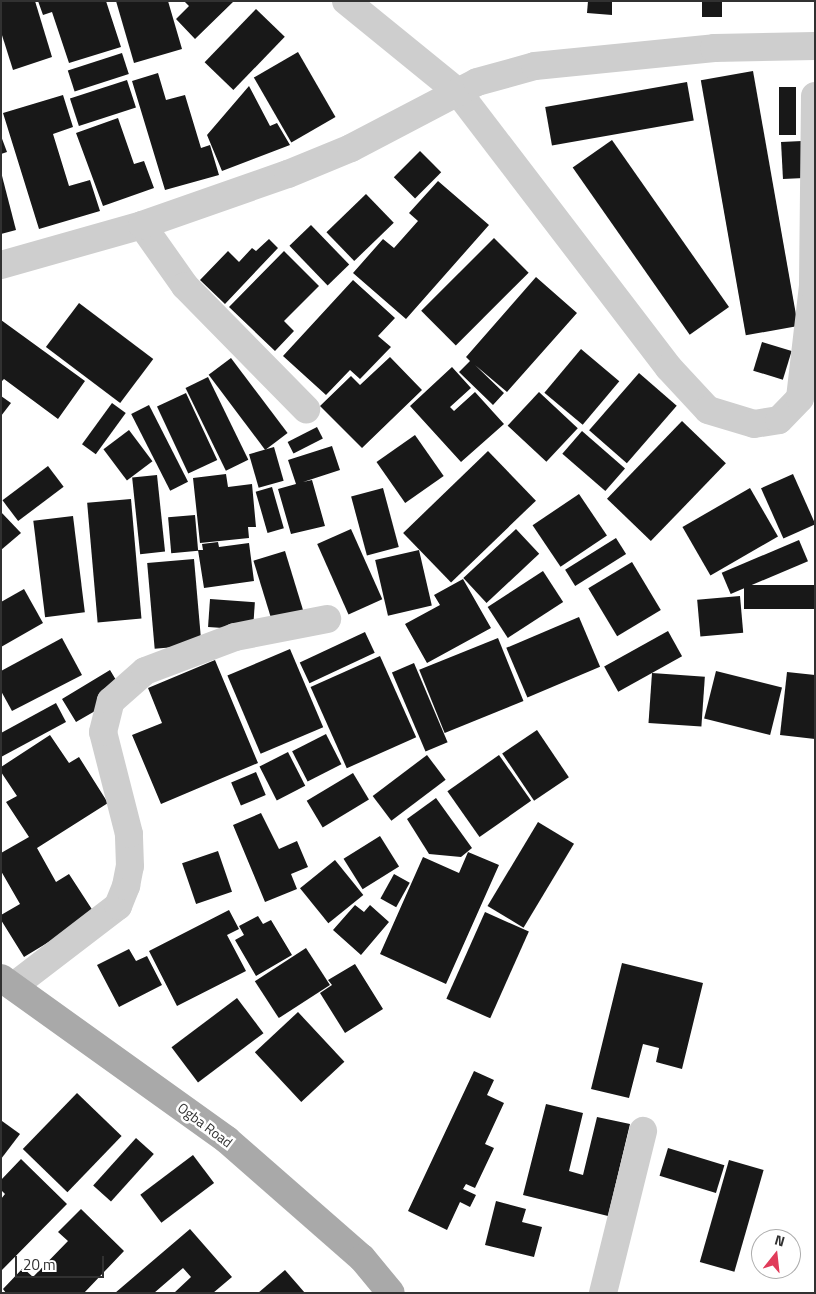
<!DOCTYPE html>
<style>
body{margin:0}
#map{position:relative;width:816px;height:1294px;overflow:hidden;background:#fff;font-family:"Titillium Web",sans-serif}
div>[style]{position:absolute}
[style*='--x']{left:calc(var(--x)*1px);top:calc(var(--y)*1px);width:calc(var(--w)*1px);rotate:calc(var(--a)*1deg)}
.building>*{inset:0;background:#181818;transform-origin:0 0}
.minor>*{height:28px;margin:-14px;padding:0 14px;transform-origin:14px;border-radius:14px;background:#cecece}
.major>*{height:28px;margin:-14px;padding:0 14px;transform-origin:14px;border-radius:14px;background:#a9a9a9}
span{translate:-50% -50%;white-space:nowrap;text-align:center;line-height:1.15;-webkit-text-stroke:5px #fff;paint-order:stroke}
.street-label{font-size:14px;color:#313131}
.frame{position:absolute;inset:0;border:2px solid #313131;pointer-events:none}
.north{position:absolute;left:751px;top:1229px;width:50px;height:50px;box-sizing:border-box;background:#fff;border:1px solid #adadad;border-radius:50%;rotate:16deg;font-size:14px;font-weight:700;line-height:20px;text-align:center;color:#313131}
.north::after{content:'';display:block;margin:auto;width:18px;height:22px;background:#e03b5a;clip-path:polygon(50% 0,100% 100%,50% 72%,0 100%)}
.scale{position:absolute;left:15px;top:1256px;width:89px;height:22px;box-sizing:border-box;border:2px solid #313131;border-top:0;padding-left:6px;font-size:15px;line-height:18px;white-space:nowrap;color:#313131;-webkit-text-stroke:4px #fff;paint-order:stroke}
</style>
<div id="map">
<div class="building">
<i style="clip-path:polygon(1px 1px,35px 1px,52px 57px,13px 70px,1px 32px)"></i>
<i style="clip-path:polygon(38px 1px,106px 1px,121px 47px,69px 63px,52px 12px,43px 15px)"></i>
<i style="clip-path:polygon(116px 1px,168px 1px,182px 49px,134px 63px)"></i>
<i style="clip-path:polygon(184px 1px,234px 1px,195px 39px,176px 19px,189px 6px)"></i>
<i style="clip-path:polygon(588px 1px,612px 1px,612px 15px,587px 13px)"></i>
<i style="left:702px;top:1px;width:20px;height:16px"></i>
<i style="left:256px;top:9px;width:40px;height:74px;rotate:44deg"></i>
<i style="left:298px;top:52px;width:75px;height:51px;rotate:60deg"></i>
<i style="left:122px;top:53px;width:22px;height:57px;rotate:72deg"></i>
<i style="left:753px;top:71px;width:259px;height:53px;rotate:80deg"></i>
<i style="clip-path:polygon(158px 73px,166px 100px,185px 95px,201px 148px,210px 145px,219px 175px,165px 190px,132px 81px)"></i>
<i style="left:127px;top:80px;width:29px;height:60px;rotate:72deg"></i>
<i style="left:687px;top:82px;width:39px;height:144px;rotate:80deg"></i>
<i style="clip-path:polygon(249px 86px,270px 126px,277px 123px,290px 145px,222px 171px,207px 135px)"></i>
<i style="left:779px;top:87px;width:17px;height:48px"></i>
<i style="clip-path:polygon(63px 95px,73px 127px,53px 134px,69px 186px,90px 180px,100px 211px,39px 229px,3px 113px)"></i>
<i style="clip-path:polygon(118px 118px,134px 164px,144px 161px,154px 188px,103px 206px,76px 133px)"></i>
<i style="clip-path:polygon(1px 136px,7px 152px,1px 154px)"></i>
<i style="left:612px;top:140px;width:204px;height:48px;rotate:55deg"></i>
<i style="left:802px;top:141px;width:37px;height:21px;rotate:87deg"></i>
<i style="left:420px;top:151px;width:30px;height:37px;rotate:45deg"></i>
<i style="clip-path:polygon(1px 172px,16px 230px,1px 234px)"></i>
<i style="clip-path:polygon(438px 181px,489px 225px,406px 319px,353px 273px,383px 239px,394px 248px,418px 221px,409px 213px)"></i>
<i style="left:366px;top:194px;width:40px;height:55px;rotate:46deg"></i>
<i style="left:311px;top:225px;width:55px;height:30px;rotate:46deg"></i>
<i style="left:494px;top:238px;width:49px;height:103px;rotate:45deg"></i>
<i style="clip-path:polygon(269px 239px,278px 248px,225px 304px,200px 280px,228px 251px,239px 262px,252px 248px,256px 251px)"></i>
<i style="clip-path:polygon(284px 251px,319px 286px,284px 321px,294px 331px,275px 351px,229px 307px)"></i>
<i style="clip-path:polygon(536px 277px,577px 313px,507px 392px,475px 365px,504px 393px,493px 405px,459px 372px,470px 361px,466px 357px)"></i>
<i style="clip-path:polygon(353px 280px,395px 318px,378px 336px,391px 347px,360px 379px,350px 370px,326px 395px,283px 356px)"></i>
<i style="left:79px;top:303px;width:93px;height:55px;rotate:37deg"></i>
<i style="clip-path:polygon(1px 320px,85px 381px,58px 419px,4px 379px,1px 382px)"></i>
<i style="left:762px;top:342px;width:31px;height:30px;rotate:17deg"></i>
<i style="left:581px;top:349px;width:50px;height:57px;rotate:40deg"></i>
<i style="clip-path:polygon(390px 357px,422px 390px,362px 448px,320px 406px,351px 376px,360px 385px)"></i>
<i style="left:231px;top:358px;width:94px;height:28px;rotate:53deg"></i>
<i style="clip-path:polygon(452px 367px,471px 388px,450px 407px,454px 411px,475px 392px,504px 424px,461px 462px,410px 406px)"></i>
<i style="left:639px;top:373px;width:50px;height:76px;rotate:41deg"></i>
<i style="left:208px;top:377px;width:92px;height:25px;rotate:64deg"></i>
<i style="left:539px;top:392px;width:53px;height:46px;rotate:43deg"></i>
<i style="left:186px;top:393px;width:74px;height:32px;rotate:65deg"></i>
<i style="clip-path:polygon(1px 396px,11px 403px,1px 416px)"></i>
<i style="left:112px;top:403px;width:17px;height:51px;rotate:36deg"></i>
<i style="left:149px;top:405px;width:86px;height:20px;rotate:63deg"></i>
<i style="left:682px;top:421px;width:61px;height:108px;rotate:44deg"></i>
<i style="left:317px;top:427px;width:13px;height:33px;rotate:63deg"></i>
<i style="left:129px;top:430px;width:39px;height:32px;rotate:53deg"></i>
<i style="left:582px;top:431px;width:57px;height:30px;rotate:41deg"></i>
<i style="left:415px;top:435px;width:50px;height:47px;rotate:55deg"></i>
<i style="clip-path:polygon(332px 446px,340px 470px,303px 482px,312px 480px,325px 526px,291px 534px,278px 489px,296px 484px,288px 460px)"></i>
<i style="left:274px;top:447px;width:35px;height:26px;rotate:74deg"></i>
<i style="left:488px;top:451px;width:69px;height:118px;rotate:46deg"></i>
<i style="left:48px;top:466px;width:26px;height:57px;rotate:53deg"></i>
<i style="clip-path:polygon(226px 474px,228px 487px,252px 484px,256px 527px,248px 527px,249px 538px,200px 543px,193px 478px)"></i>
<i style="left:793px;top:474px;width:55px;height:35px;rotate:66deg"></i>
<i style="left:157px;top:475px;width:77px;height:25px;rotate:84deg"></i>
<i style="left:272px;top:487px;width:43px;height:17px;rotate:74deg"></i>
<i style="left:383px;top:488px;width:61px;height:33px;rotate:75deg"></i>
<i style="left:750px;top:488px;width:56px;height:78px;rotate:60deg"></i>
<i style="left:579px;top:494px;width:50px;height:56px;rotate:56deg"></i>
<i style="left:131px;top:499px;width:120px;height:44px;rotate:85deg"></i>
<i style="clip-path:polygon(1px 512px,21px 533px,1px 550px)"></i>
<i style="left:195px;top:515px;width:36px;height:27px;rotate:85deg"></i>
<i style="left:73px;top:516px;width:97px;height:40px;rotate:83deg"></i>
<i style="left:351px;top:529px;width:77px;height:37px;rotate:66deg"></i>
<i style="left:516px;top:529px;width:34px;height:72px;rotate:47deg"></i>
<i style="left:616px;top:538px;width:19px;height:60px;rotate:58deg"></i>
<i style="left:799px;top:540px;width:23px;height:84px;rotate:67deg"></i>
<i style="clip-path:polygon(218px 542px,219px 547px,249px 543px,254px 581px,204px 588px,198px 550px,203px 550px,202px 544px)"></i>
<i style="left:419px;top:550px;width:57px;height:45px;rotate:77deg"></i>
<i style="left:285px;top:551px;width:70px;height:33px;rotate:73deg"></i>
<i style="left:194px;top:559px;width:86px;height:47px;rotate:85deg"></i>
<i style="left:632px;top:562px;width:56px;height:51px;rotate:59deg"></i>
<i style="left:543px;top:571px;width:37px;height:66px;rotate:57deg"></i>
<i style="clip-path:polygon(463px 579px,491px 628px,427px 663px,405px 624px,440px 605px,434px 595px)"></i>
<i style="left:815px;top:585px;width:24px;height:71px;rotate:90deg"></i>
<i style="clip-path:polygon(24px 589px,43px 623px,1px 647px,1px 602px)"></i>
<i style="left:740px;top:596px;width:37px;height:43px;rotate:85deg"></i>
<i style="left:210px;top:599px;width:45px;height:28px;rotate:4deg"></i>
<i style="left:579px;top:617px;width:54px;height:79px;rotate:67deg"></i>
<i style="left:668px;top:631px;width:29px;height:73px;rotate:61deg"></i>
<i style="left:365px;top:632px;width:23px;height:72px;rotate:65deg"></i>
<i style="clip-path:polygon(62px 638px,82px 675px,12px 711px,1px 691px,1px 671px)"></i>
<i style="left:498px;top:638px;width:68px;height:85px;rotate:68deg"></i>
<i style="left:290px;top:649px;width:85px;height:68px;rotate:67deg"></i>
<i style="left:380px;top:656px;width:89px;height:76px;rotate:66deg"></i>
<i style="clip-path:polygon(215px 660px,258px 763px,161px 804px,132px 735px,162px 723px,148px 688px)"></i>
<i style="left:414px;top:663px;width:86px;height:24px;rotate:67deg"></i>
<i style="clip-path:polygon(110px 670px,119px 685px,97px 698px,102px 707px,76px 722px,62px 699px)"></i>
<i style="left:716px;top:671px;width:68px;height:49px;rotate:14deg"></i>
<i style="clip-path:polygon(787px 672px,815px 675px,815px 739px,780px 735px)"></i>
<i style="left:652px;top:673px;width:53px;height:50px;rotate:4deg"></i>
<i style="clip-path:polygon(56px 703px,66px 722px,1px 757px,1px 733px)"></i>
<i style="left:537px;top:730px;width:57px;height:42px;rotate:56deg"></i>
<i style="left:326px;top:734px;width:34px;height:38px;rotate:63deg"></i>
<i style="clip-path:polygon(50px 735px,69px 763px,79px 757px,108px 803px,37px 848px,56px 882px,69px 874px,95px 914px,24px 957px,1px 920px,1px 915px,20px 904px,1px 871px,1px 853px,29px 837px,6px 802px,17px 796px,1px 772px,1px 767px)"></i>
<i style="left:288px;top:752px;width:38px;height:32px;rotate:63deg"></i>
<i style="left:427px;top:755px;width:31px;height:68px;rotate:53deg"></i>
<i style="left:499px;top:755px;width:56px;height:63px;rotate:55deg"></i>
<i style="left:256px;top:772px;width:25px;height:27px;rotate:67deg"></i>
<i style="left:353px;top:773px;width:31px;height:54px;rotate:59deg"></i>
<i style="clip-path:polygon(436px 798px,472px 848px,461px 857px,429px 854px,407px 819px)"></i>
<i style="clip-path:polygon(261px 813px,279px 849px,297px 841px,308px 867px,291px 874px,297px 889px,265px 902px,233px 825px)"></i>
<i style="left:538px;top:822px;width:42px;height:98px;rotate:31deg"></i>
<i style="left:380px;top:836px;width:36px;height:43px;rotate:58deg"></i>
<i style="left:218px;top:851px;width:43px;height:38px;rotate:71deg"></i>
<i style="clip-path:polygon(468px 852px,499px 865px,446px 984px,380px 954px,423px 857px,459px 873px)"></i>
<i style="left:335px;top:860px;width:45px;height:45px;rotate:51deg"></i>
<i style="left:394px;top:874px;width:18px;height:28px;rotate:29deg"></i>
<i style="clip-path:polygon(355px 905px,364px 912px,370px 905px,389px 922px,361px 955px,333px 930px)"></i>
<i style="clip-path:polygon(229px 910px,239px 929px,227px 935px,246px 971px,177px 1006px,149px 951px)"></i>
<i style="left:485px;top:912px;width:48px;height:95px;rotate:24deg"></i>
<i style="clip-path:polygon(258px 916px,263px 924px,271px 920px,292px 955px,256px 976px,235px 940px,244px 935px,239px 926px)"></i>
<i style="left:306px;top:948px;width:44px;height:61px;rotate:57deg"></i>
<i style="clip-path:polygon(129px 949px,136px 961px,147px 956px,162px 985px,119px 1007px,97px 965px)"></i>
<i style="clip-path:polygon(622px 963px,703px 983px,682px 1069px,656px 1062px,659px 1048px,643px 1044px,629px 1098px,591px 1089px)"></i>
<i style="clip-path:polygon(355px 964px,383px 1009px,345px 1033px,320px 993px,332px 985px,328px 980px)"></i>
<i style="left:237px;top:998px;width:44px;height:82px;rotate:53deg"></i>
<i style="left:298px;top:1012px;width:68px;height:59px;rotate:47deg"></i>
<i style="clip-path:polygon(474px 1071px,494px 1080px,487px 1095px,504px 1103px,485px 1144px,494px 1148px,475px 1188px,466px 1184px,463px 1189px,476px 1195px,470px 1207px,460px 1202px,447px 1230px,408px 1211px)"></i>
<i style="left:77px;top:1093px;width:62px;height:78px;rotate:44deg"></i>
<i style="clip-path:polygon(546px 1104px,583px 1113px,569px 1171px,583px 1175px,597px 1117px,630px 1124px,608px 1216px,523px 1195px)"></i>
<i style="clip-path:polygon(2px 1121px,20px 1134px,1px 1159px,1px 1123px)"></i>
<i style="left:136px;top:1138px;width:24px;height:64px;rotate:42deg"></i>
<i style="left:668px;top:1148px;width:59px;height:29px;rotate:17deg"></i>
<i style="left:193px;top:1155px;width:35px;height:66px;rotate:53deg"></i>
<i style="clip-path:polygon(21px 1159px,67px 1204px,1px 1271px,1px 1199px,5px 1194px,1px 1190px,1px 1180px)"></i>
<i style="left:729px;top:1160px;width:36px;height:106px;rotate:16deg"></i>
<i style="clip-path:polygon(496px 1201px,526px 1209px,522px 1222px,542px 1227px,534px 1257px,485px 1245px)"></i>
<i style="clip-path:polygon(81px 1209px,124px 1251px,84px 1293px,6px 1293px,3px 1289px,23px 1268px,33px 1277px,68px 1241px,58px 1232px)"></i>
<i style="clip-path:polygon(190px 1229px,232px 1277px,213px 1293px,174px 1293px,191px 1277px,183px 1268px,154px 1293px,115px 1293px)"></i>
<i style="clip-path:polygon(285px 1270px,305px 1293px,258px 1293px)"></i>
</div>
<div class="minor">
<i style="--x:346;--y:1;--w:144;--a:39.1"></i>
<i style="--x:458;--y:92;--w:347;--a:52.6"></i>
<i style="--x:669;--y:368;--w:57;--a:47.1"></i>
<i style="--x:708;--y:410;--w:48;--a:16.9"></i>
<i style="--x:754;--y:424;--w:25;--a:-9"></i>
<i style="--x:779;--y:420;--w:30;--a:-46"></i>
<i style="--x:800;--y:398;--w:113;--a:-83.4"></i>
<i style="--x:813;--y:286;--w:190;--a:-89.4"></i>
<i style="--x:142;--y:225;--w:75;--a:54.8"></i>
<i style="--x:185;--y:286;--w:173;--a:45.5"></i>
<i style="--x:1;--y:265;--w:147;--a:-15.8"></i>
<i style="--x:142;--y:225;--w:155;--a:-19.3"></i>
<i style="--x:288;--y:174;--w:68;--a:-22.4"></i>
<i style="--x:351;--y:148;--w:142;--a:-27.6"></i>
<i style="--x:477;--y:82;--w:60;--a:-15.4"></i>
<i style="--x:535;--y:66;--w:180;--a:-5.7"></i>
<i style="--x:714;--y:48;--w:101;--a:-1.1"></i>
<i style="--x:15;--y:985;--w:130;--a:-37.5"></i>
<i style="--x:118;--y:906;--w:22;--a:-68"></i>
<i style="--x:126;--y:886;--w:20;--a:-79"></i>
<i style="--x:130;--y:866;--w:32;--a:-92"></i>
<i style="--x:129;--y:834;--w:105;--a:-104.3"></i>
<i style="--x:103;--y:732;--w:32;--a:-76"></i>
<i style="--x:111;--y:701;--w:45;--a:-41.4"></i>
<i style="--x:145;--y:671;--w:96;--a:-20.7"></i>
<i style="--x:235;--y:637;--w:94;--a:-11.1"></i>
<i style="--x:603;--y:1293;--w:167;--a:-76.1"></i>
</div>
<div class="major">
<i style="--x:1;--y:978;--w:278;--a:35.6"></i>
<i style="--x:227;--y:1140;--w:179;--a:41.2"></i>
<i style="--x:362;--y:1258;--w:45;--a:50.4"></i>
</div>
<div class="street-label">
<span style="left:205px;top:1125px;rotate:37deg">Ogba Road</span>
</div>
<div class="frame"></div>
<div class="north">N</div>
<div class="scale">20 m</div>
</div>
